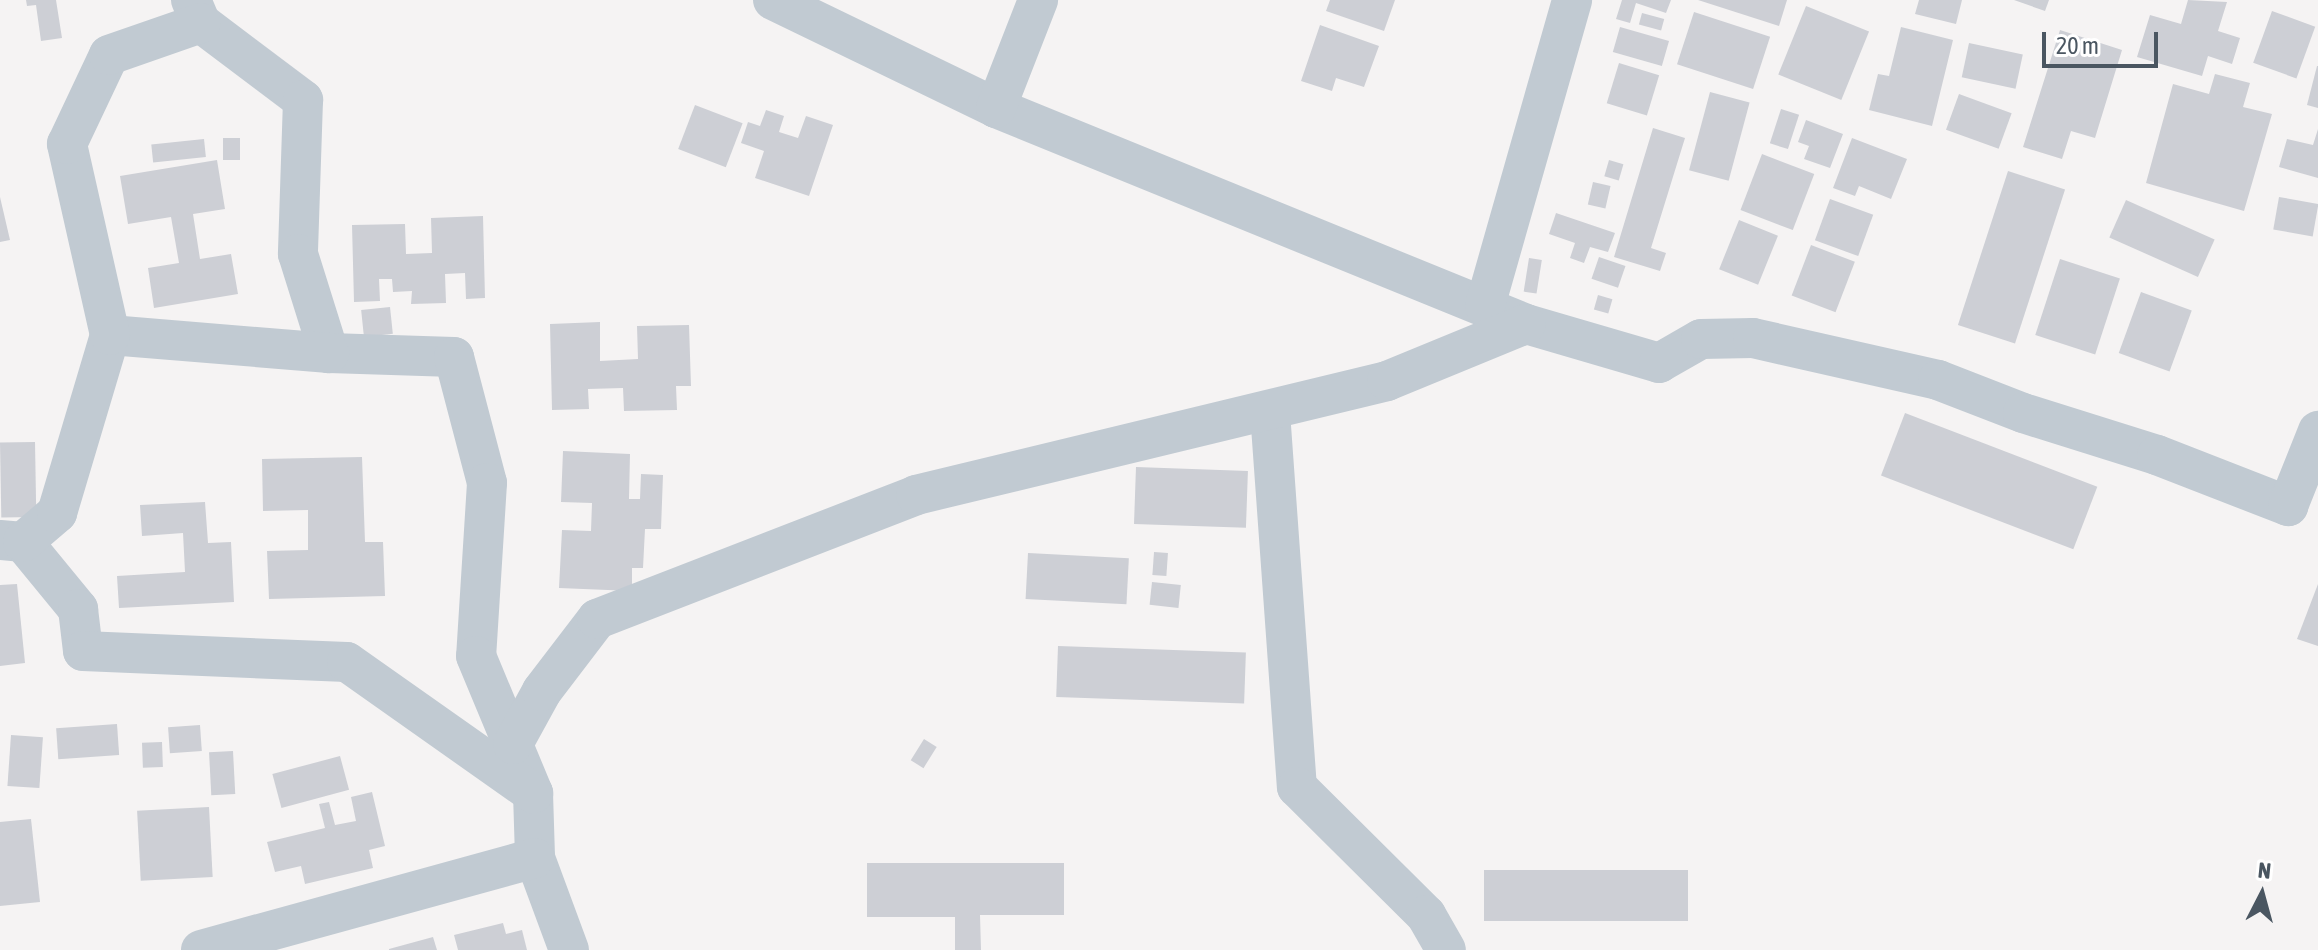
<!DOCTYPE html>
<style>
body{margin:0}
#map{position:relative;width:2318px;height:950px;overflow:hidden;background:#f5f3f3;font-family:"Asap Condensed",sans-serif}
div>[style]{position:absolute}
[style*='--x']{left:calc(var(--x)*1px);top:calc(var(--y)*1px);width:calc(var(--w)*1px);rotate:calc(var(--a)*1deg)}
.building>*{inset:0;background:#cdcfd5;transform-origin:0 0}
.minor>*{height:40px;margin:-20px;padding:0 20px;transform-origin:20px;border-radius:20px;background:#c1cad2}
span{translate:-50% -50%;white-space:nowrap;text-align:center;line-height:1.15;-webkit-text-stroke:6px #fff;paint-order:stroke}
.north{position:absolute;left:2222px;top:854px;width:80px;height:80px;-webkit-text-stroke:6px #fff;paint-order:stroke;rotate:6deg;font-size:22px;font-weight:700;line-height:32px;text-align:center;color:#4a5661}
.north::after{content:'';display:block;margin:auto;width:28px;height:36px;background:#4a5661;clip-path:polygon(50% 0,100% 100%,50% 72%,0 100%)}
.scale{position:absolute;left:2042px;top:32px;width:116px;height:36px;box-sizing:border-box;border:4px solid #4a5661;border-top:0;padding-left:10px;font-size:24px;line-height:28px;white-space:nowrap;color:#4a5661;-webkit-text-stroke:6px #fff;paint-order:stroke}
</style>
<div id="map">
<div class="building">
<i style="clip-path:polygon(26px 0,56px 0,62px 38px,41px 41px,36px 5px,27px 6px)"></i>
<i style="clip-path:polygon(1330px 0,1395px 0,1384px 31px,1326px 11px)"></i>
<i style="clip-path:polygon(1622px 0,1671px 0,1666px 13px,1636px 3px,1630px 23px,1616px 19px)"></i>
<i style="clip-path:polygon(1698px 0,1787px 0,1779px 26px)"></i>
<i style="clip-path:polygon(1919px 0,1962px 0,1956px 24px,1915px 14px)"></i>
<i style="clip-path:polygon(2014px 0,2049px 0,2045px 11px)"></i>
<i style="clip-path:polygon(2188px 0,2227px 2px,2218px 31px,2240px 38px,2232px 64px,2208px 56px,2202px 76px,2137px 57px,2150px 15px,2181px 24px)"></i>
<i style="left:1806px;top:6px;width:68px;height:74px;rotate:22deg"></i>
<i style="left:2272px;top:11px;width:46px;height:55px;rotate:20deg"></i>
<i style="left:1694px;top:12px;width:80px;height:55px;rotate:18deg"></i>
<i style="left:1642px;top:13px;width:23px;height:12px;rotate:15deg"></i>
<i style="clip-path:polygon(1320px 25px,1379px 46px,1364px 87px,1336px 78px,1332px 91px,1301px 81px)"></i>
<i style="left:1620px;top:27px;width:51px;height:26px;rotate:16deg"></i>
<i style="clip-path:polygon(1901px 27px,1953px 40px,1932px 126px,1869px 110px,1878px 74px,1889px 76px)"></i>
<i style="clip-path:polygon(2060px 30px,2122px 50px,2095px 138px,2071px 131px,2062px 159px,2023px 147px)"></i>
<i style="left:1969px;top:43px;width:55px;height:35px;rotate:12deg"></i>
<i style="left:1619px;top:63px;width:42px;height:42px;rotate:17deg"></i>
<i style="clip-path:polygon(2317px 66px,2318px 66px,2318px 108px,2307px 105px)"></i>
<i style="clip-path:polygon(2215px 74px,2250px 83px,2243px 107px,2272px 114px,2244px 211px,2146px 183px,2173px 84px,2209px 94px)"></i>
<i style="left:1710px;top:92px;width:41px;height:81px;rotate:15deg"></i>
<i style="left:1959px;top:94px;width:56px;height:38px;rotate:20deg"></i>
<i style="left:695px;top:105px;width:51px;height:47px;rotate:21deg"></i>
<i style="left:1781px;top:109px;width:19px;height:36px;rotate:18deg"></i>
<i style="clip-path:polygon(766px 110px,784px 116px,779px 132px,798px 138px,806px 116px,833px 125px,809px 196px,755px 178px,764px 151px,741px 143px,748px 122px,760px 126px)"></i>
<i style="clip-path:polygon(1806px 120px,1843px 134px,1830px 168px,1804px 159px,1809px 146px,1798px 142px)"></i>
<i style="clip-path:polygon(1653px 128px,1685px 138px,1651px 248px,1666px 253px,1660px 271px,1614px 257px)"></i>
<i style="clip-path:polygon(2318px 129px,2318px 178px,2279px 167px,2287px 139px,2313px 145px)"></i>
<i style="left:223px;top:138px;width:17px;height:22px"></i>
<i style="clip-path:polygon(1852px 138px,1907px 159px,1891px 199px,1859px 186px,1855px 196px,1833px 188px)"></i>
<i style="left:204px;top:139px;width:18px;height:53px;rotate:84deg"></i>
<i style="left:1762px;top:154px;width:56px;height:60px;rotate:21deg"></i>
<i style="clip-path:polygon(217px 160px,225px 209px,193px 214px,200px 259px,231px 254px,238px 294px,154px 308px,148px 268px,179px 263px,171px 217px,128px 224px,120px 176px)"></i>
<i style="left:1609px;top:160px;width:15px;height:17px;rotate:16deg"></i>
<i style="left:2008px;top:171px;width:60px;height:162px;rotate:18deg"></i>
<i style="left:1593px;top:182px;width:18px;height:23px;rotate:13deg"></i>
<i style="clip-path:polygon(0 197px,10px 240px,0 242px)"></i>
<i style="left:2279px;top:197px;width:40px;height:33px;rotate:10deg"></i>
<i style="left:1830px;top:199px;width:46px;height:44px;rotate:20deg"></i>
<i style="left:2126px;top:200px;width:97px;height:41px;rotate:24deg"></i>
<i style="clip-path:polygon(1556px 213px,1615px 233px,1608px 252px,1590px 247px,1584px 263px,1570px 258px,1575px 243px,1549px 234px)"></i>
<i style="clip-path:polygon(483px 216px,485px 298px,466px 299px,465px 273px,445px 274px,446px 303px,411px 304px,412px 291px,393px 292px,392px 279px,379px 279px,380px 301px,354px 302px,352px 225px,405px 224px,406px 254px,432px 253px,431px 218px)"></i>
<i style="left:1739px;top:220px;width:42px;height:53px;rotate:22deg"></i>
<i style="left:1811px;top:245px;width:47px;height:54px;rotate:21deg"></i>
<i style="left:1599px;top:257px;width:28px;height:23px;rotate:19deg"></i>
<i style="left:1529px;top:258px;width:13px;height:34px;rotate:9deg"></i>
<i style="left:2060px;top:259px;width:63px;height:80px;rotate:18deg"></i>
<i style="left:2141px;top:292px;width:54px;height:65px;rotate:20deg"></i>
<i style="left:1598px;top:295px;width:15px;height:15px;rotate:16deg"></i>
<i style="left:390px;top:307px;width:27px;height:29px;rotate:84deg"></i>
<i style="clip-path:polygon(600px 322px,600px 361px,638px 359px,637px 326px,689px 325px,691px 386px,676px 386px,677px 410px,624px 411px,623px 388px,588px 389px,589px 409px,552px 410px,550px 324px)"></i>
<i style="left:1905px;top:413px;width:206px;height:67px;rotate:21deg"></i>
<i style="left:35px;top:442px;width:75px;height:35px;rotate:89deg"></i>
<i style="clip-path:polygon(563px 451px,630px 454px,629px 499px,640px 499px,641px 474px,663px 475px,661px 529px,645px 529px,643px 568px,632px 568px,632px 591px,559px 588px,562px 530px,591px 531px,592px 503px,561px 502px)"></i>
<i style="clip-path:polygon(362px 457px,365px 542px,383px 542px,385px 596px,269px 599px,267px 551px,308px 550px,308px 510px,263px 511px,262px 459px)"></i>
<i style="left:1136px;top:467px;width:112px;height:57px;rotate:2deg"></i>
<i style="clip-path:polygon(205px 502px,208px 543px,231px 542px,234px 602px,119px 608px,117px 576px,185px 572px,183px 533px,142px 536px,140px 505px)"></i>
<i style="left:1154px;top:552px;width:14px;height:23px;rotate:4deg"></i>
<i style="left:1028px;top:553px;width:101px;height:46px;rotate:3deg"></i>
<i style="left:1152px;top:582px;width:29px;height:23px;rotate:6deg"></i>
<i style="clip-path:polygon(17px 584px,25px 663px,0 666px,0 585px)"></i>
<i style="clip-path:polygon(2318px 584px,2318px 646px,2297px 639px)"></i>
<i style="left:1058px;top:646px;width:188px;height:51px;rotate:2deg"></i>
<i style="left:117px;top:724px;width:31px;height:61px;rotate:86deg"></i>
<i style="left:200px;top:725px;width:26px;height:32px;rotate:86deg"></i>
<i style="left:11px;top:735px;width:32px;height:51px;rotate:4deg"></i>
<i style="left:924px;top:739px;width:15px;height:25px;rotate:32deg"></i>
<i style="left:162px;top:742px;width:25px;height:20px;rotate:88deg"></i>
<i style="left:233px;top:751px;width:43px;height:24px;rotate:87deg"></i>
<i style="left:340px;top:756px;width:35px;height:70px;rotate:75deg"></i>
<i style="clip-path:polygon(372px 792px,385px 846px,369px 850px,373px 868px,305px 884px,301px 866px,275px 872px,267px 842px,325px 828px,319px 804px,329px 802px,335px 825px,356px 821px,351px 797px)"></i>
<i style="left:209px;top:807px;width:70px;height:72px;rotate:87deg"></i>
<i style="clip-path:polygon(31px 819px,40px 902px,0 906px,0 822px)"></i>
<i style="clip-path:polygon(867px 863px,1064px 863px,1064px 915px,980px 915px,981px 950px,955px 950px,955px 917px,867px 917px)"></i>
<i style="left:1484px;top:870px;width:204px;height:51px"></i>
<i style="clip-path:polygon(503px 923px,506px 934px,522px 930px,527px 950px,458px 950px,454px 935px)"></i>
<i style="clip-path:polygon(433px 937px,437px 950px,389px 950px,389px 949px)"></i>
</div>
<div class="minor">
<i style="--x:191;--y:0;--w:25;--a:67"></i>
<i style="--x:201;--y:23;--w:128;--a:37"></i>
<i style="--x:303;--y:100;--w:154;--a:91.9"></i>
<i style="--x:298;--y:254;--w:104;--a:72.6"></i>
<i style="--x:329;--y:353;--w:125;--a:1.8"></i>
<i style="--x:454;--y:357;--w:130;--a:75.3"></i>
<i style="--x:487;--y:483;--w:173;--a:93.6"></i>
<i style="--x:476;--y:656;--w:148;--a:67.4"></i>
<i style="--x:533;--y:793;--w:65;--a:88.2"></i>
<i style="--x:535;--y:858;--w:98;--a:69.7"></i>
<i style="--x:773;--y:0;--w:248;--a:25.8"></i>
<i style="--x:996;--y:108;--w:572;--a:22.17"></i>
<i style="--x:1526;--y:324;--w:139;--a:16.3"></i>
<i style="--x:1659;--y:363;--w:48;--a:-29.7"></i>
<i style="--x:1701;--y:339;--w:52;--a:-1.1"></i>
<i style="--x:1753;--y:338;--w:190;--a:12.8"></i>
<i style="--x:1938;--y:380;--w:91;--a:21.2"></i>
<i style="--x:2023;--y:413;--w:140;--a:17.4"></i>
<i style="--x:2157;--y:455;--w:141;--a:21.3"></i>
<i style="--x:2288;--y:506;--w:81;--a:-68.2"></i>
<i style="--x:996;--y:108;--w:116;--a:-68.7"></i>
<i style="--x:1485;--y:306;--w:318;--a:-74.1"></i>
<i style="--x:110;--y:335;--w:220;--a:4.7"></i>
<i style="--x:1270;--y:412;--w:376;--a:85.9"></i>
<i style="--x:1297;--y:787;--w:182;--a:44.8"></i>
<i style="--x:1426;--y:915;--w:40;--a:60.3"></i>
<i style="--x:0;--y:540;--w:23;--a:5"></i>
<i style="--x:23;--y:542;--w:87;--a:50.6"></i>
<i style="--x:78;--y:609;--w:42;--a:83.2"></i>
<i style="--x:83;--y:651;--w:264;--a:2.4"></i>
<i style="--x:347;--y:662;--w:228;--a:35.2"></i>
<i style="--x:23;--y:542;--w:45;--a:-40.5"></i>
<i style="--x:57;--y:513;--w:186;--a:-73.4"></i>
<i style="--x:110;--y:335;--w:196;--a:-102.7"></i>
<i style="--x:67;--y:144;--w:98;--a:-64.7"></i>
<i style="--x:109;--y:55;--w:97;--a:-19.2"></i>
<i style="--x:513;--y:744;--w:60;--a:-61.3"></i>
<i style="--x:542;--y:691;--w:91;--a:-52.6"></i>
<i style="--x:597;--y:619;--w:342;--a:-21.2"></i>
<i style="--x:916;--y:495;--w:485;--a:-13.6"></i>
<i style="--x:1387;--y:381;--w:150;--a:-22.3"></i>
<i style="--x:201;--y:950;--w:346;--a:-15.4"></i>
</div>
<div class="north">N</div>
<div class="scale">20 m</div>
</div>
